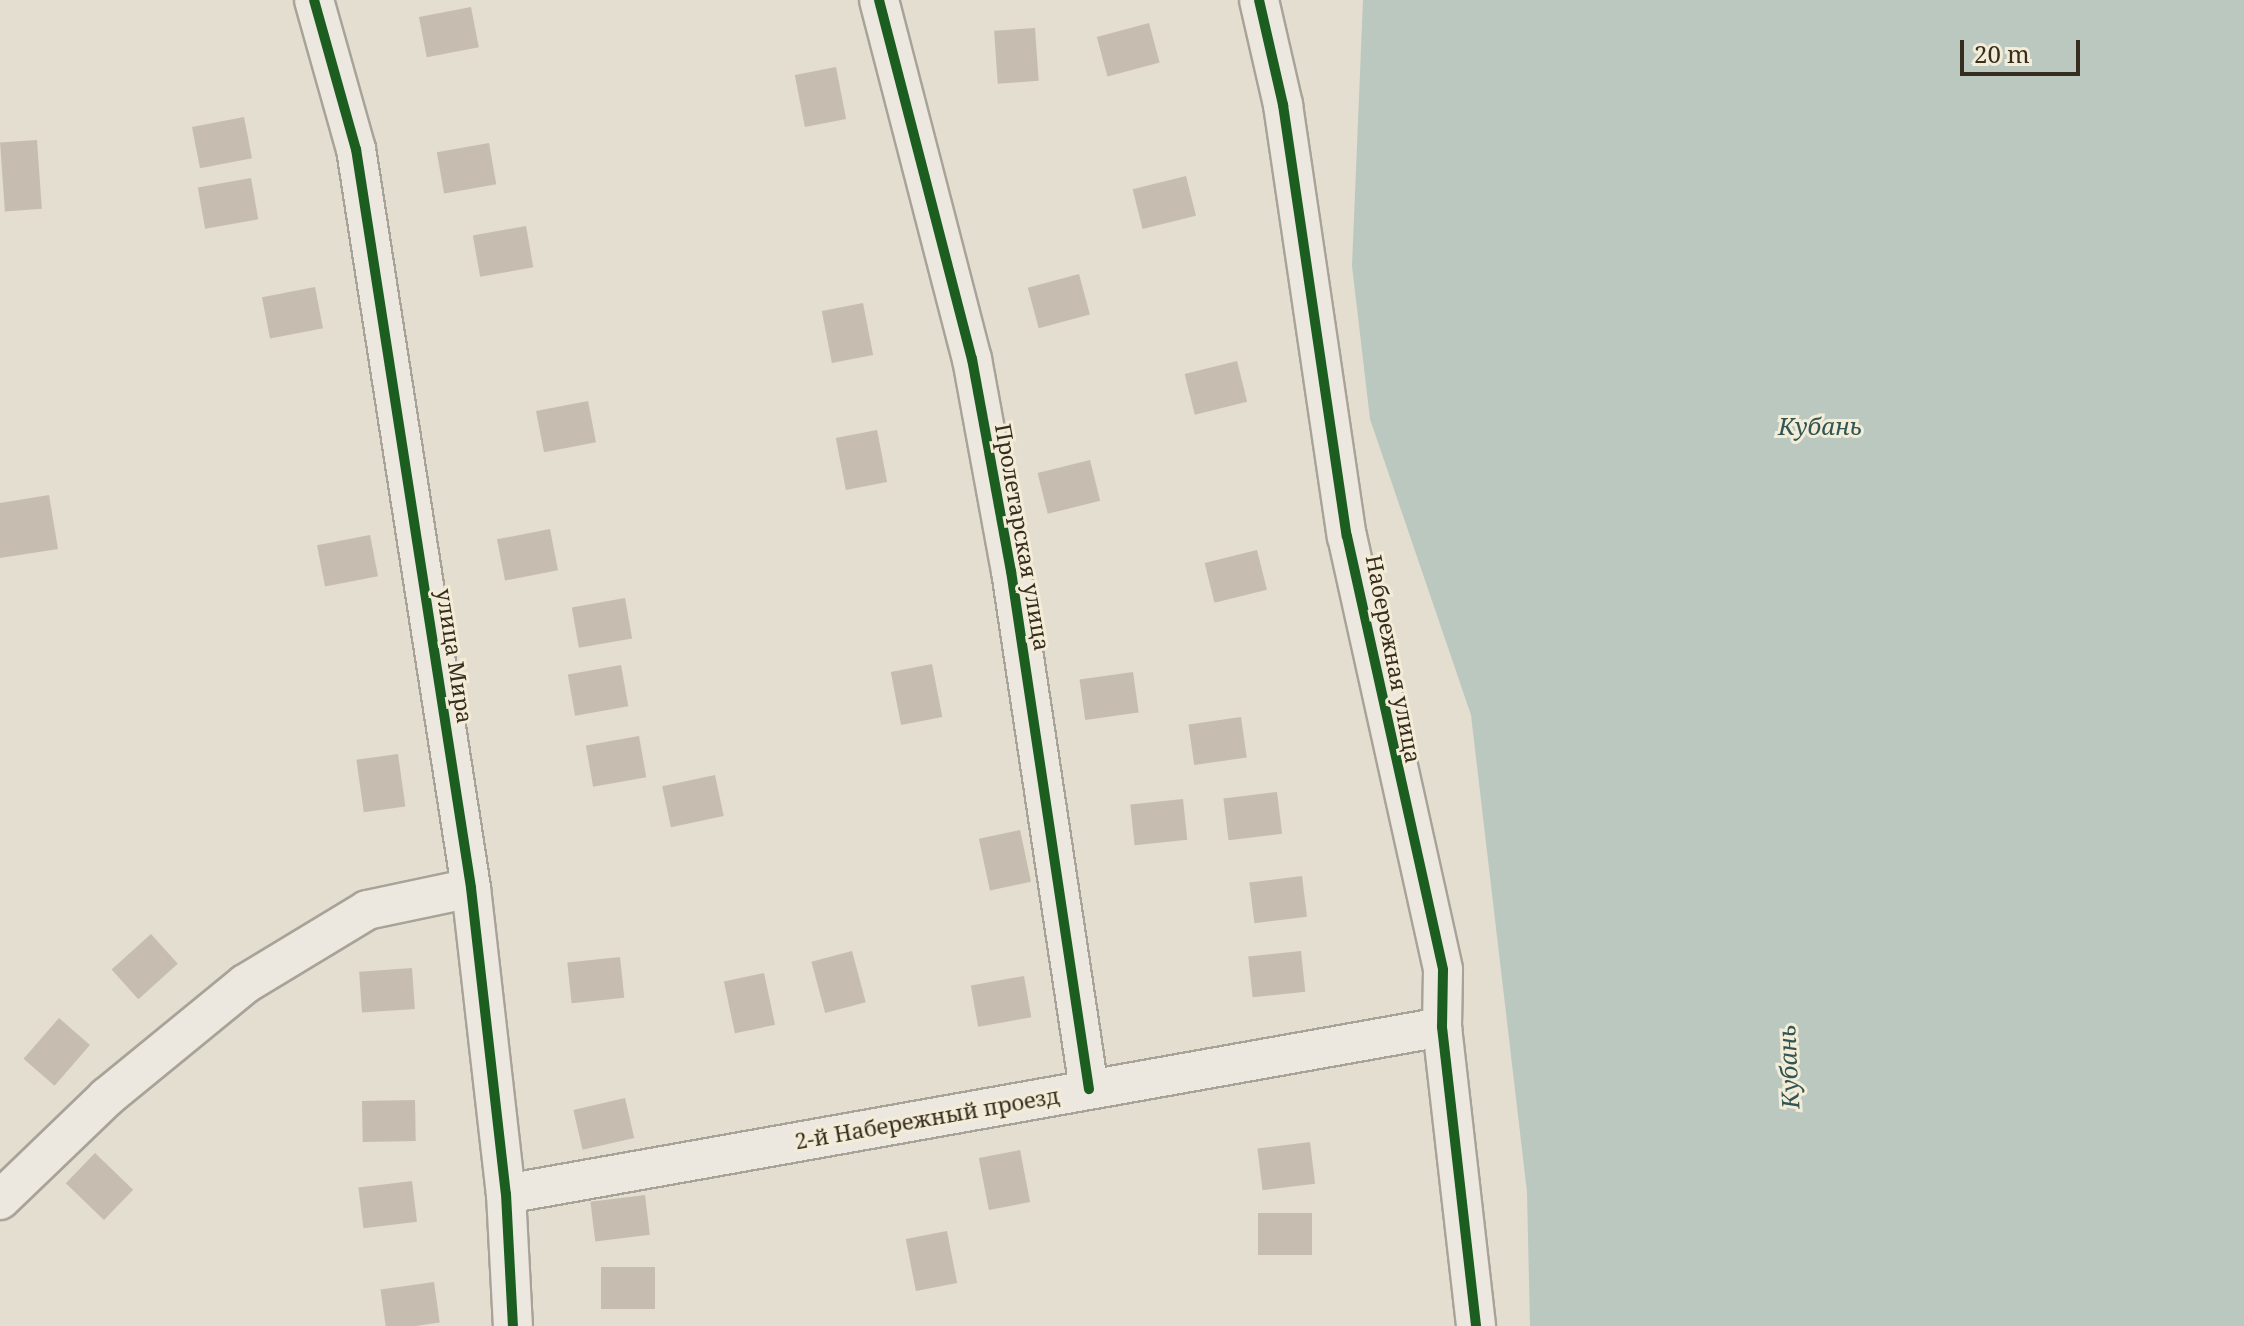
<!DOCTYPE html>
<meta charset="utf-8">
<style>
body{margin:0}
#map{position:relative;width:2244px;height:1326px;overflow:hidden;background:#e3decf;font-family:"Noto Serif",serif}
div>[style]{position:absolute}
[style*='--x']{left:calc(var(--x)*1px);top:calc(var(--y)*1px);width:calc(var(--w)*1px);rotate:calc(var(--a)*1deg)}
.water>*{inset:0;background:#bac8c0}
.building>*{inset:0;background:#c6bdb0;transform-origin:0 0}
.roads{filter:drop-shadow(2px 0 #a8a398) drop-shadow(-2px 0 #a8a398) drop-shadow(0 2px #a8a398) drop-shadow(0 -2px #a8a398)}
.street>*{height:38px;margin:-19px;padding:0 19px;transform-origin:19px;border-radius:19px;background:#ece8e0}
.cycleway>*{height:10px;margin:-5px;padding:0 5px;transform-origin:5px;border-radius:5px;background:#1b5e20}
span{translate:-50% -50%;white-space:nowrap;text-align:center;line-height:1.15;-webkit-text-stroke:6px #f3ecd6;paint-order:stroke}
.street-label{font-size:22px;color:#372c20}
.water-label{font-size:24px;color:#315555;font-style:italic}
.scale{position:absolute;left:1960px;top:40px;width:120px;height:36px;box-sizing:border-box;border:4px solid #372c20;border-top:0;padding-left:10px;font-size:24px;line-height:28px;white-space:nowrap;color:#372c20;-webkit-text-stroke:6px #f3ecd6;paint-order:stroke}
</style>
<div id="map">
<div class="water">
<i style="clip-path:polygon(1363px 0,2244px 0,2244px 1326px,1530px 1326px,1527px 1192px,1471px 715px,1370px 419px,1352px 266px)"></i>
</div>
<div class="building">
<i style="left:471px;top:7px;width:41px;height:53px;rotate:79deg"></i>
<i style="left:1149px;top:23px;width:41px;height:54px;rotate:75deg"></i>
<i style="left:1035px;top:28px;width:53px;height:41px;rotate:86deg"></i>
<i style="left:836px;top:67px;width:53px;height:42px;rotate:79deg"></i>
<i style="left:244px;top:117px;width:42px;height:53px;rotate:79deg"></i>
<i style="left:37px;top:140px;width:69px;height:37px;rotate:86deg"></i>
<i style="left:489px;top:143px;width:42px;height:53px;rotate:80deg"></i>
<i style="left:1186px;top:176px;width:41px;height:55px;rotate:76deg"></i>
<i style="left:251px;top:178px;width:42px;height:54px;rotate:80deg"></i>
<i style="left:526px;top:226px;width:42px;height:54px;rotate:80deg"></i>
<i style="left:1079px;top:274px;width:42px;height:53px;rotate:75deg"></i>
<i style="left:315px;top:287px;width:42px;height:54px;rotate:79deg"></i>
<i style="left:863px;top:303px;width:53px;height:42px;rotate:79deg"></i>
<i style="left:1237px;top:361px;width:42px;height:54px;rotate:76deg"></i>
<i style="left:588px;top:401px;width:42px;height:53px;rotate:79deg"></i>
<i style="left:877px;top:430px;width:53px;height:42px;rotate:79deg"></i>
<i style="left:1090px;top:460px;width:42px;height:54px;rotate:76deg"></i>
<i style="clip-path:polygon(49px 495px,58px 549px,0 558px,0 503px)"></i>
<i style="left:550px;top:529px;width:42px;height:54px;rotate:79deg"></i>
<i style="left:370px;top:535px;width:42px;height:54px;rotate:79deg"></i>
<i style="left:1257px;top:550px;width:41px;height:54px;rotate:76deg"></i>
<i style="left:625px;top:598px;width:41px;height:54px;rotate:80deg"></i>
<i style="left:932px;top:664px;width:54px;height:42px;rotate:79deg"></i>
<i style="left:621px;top:665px;width:42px;height:54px;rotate:80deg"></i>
<i style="left:1133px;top:672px;width:41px;height:54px;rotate:82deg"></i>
<i style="left:1241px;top:717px;width:41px;height:53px;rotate:82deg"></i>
<i style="left:639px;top:736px;width:42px;height:54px;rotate:80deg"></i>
<i style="left:398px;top:754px;width:53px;height:42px;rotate:82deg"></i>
<i style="left:715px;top:775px;width:42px;height:54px;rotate:78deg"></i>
<i style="left:1277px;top:792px;width:42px;height:54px;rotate:83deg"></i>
<i style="left:1183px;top:799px;width:41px;height:53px;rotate:84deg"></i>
<i style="left:1020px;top:830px;width:53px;height:42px;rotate:78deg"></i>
<i style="left:1302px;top:876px;width:41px;height:53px;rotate:83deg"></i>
<i style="left:151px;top:934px;width:40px;height:53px;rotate:48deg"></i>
<i style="left:852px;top:951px;width:53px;height:42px;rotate:75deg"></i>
<i style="left:1301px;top:951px;width:41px;height:53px;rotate:84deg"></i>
<i style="left:620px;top:957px;width:41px;height:53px;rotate:84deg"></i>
<i style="left:412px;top:968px;width:41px;height:53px;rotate:86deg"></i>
<i style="left:764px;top:973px;width:53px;height:41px;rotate:78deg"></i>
<i style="left:1024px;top:976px;width:42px;height:54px;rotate:80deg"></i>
<i style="left:59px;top:1018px;width:41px;height:54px;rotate:41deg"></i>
<i style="left:625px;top:1098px;width:41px;height:53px;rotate:77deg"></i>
<i style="left:415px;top:1100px;width:41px;height:53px;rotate:89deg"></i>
<i style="left:1310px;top:1142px;width:42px;height:53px;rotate:83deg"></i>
<i style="left:1020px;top:1150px;width:53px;height:42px;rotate:79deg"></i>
<i style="left:95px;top:1153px;width:53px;height:42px;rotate:44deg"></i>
<i style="left:412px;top:1181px;width:41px;height:54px;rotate:83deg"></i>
<i style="left:645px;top:1195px;width:40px;height:55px;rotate:83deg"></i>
<i style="left:1258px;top:1213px;width:54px;height:42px"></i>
<i style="left:947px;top:1231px;width:53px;height:42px;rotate:79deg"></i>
<i style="left:601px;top:1267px;width:54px;height:42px"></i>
<i style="left:434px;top:1282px;width:41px;height:54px;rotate:82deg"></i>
</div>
<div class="roads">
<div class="street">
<i style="--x:314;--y:0;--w:155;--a:74.3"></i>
<i style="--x:356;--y:149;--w:748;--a:81.15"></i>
<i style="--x:471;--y:888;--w:308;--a:83.5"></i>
<i style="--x:506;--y:1194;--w:132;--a:87"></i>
<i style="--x:879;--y:0;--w:371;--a:75.5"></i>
<i style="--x:972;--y:359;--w:216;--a:79.6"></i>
<i style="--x:1011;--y:571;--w:524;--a:81.44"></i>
<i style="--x:1259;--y:0;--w:108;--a:77.1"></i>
<i style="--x:1283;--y:105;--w:436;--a:81.6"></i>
<i style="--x:1347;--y:536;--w:444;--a:77.5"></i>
<i style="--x:1443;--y:970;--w:57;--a:91"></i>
<i style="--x:1442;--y:1027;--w:301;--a:83.5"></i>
<i style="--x:506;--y:1194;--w:951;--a:-10.12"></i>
<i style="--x:0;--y:1200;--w:149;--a:-43.9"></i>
<i style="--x:107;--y:1097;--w:178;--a:-39.3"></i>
<i style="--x:245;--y:984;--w:143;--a:-31.2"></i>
<i style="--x:367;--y:910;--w:106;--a:-11.9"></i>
</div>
</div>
<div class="cycleway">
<i style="--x:314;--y:0;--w:155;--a:74.3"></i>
<i style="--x:356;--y:149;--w:748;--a:81.15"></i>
<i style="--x:471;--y:888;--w:308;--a:83.5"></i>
<i style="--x:506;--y:1194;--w:132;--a:87"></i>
<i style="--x:879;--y:0;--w:371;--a:75.5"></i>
<i style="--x:972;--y:359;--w:216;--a:79.6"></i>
<i style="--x:1011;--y:571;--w:524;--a:81.44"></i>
<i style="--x:1259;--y:0;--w:108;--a:77.1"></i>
<i style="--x:1283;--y:105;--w:436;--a:81.6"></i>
<i style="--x:1347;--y:536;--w:444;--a:77.5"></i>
<i style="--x:1443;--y:970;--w:57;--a:91"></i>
<i style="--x:1442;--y:1027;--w:301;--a:83.5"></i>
</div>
<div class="street-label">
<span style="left:1023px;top:537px;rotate:80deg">Пролетарская улица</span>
<span style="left:455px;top:656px;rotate:81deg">улица Мира</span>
<span style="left:1394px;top:659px;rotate:79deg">Набережная улица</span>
<span style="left:927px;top:1118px;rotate:-10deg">2-й Набережный проезд</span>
</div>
<div class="water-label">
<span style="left:1820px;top:426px">Кубань</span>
<span style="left:1788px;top:1067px;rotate:-93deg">Кубань</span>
</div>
<div class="scale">20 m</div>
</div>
